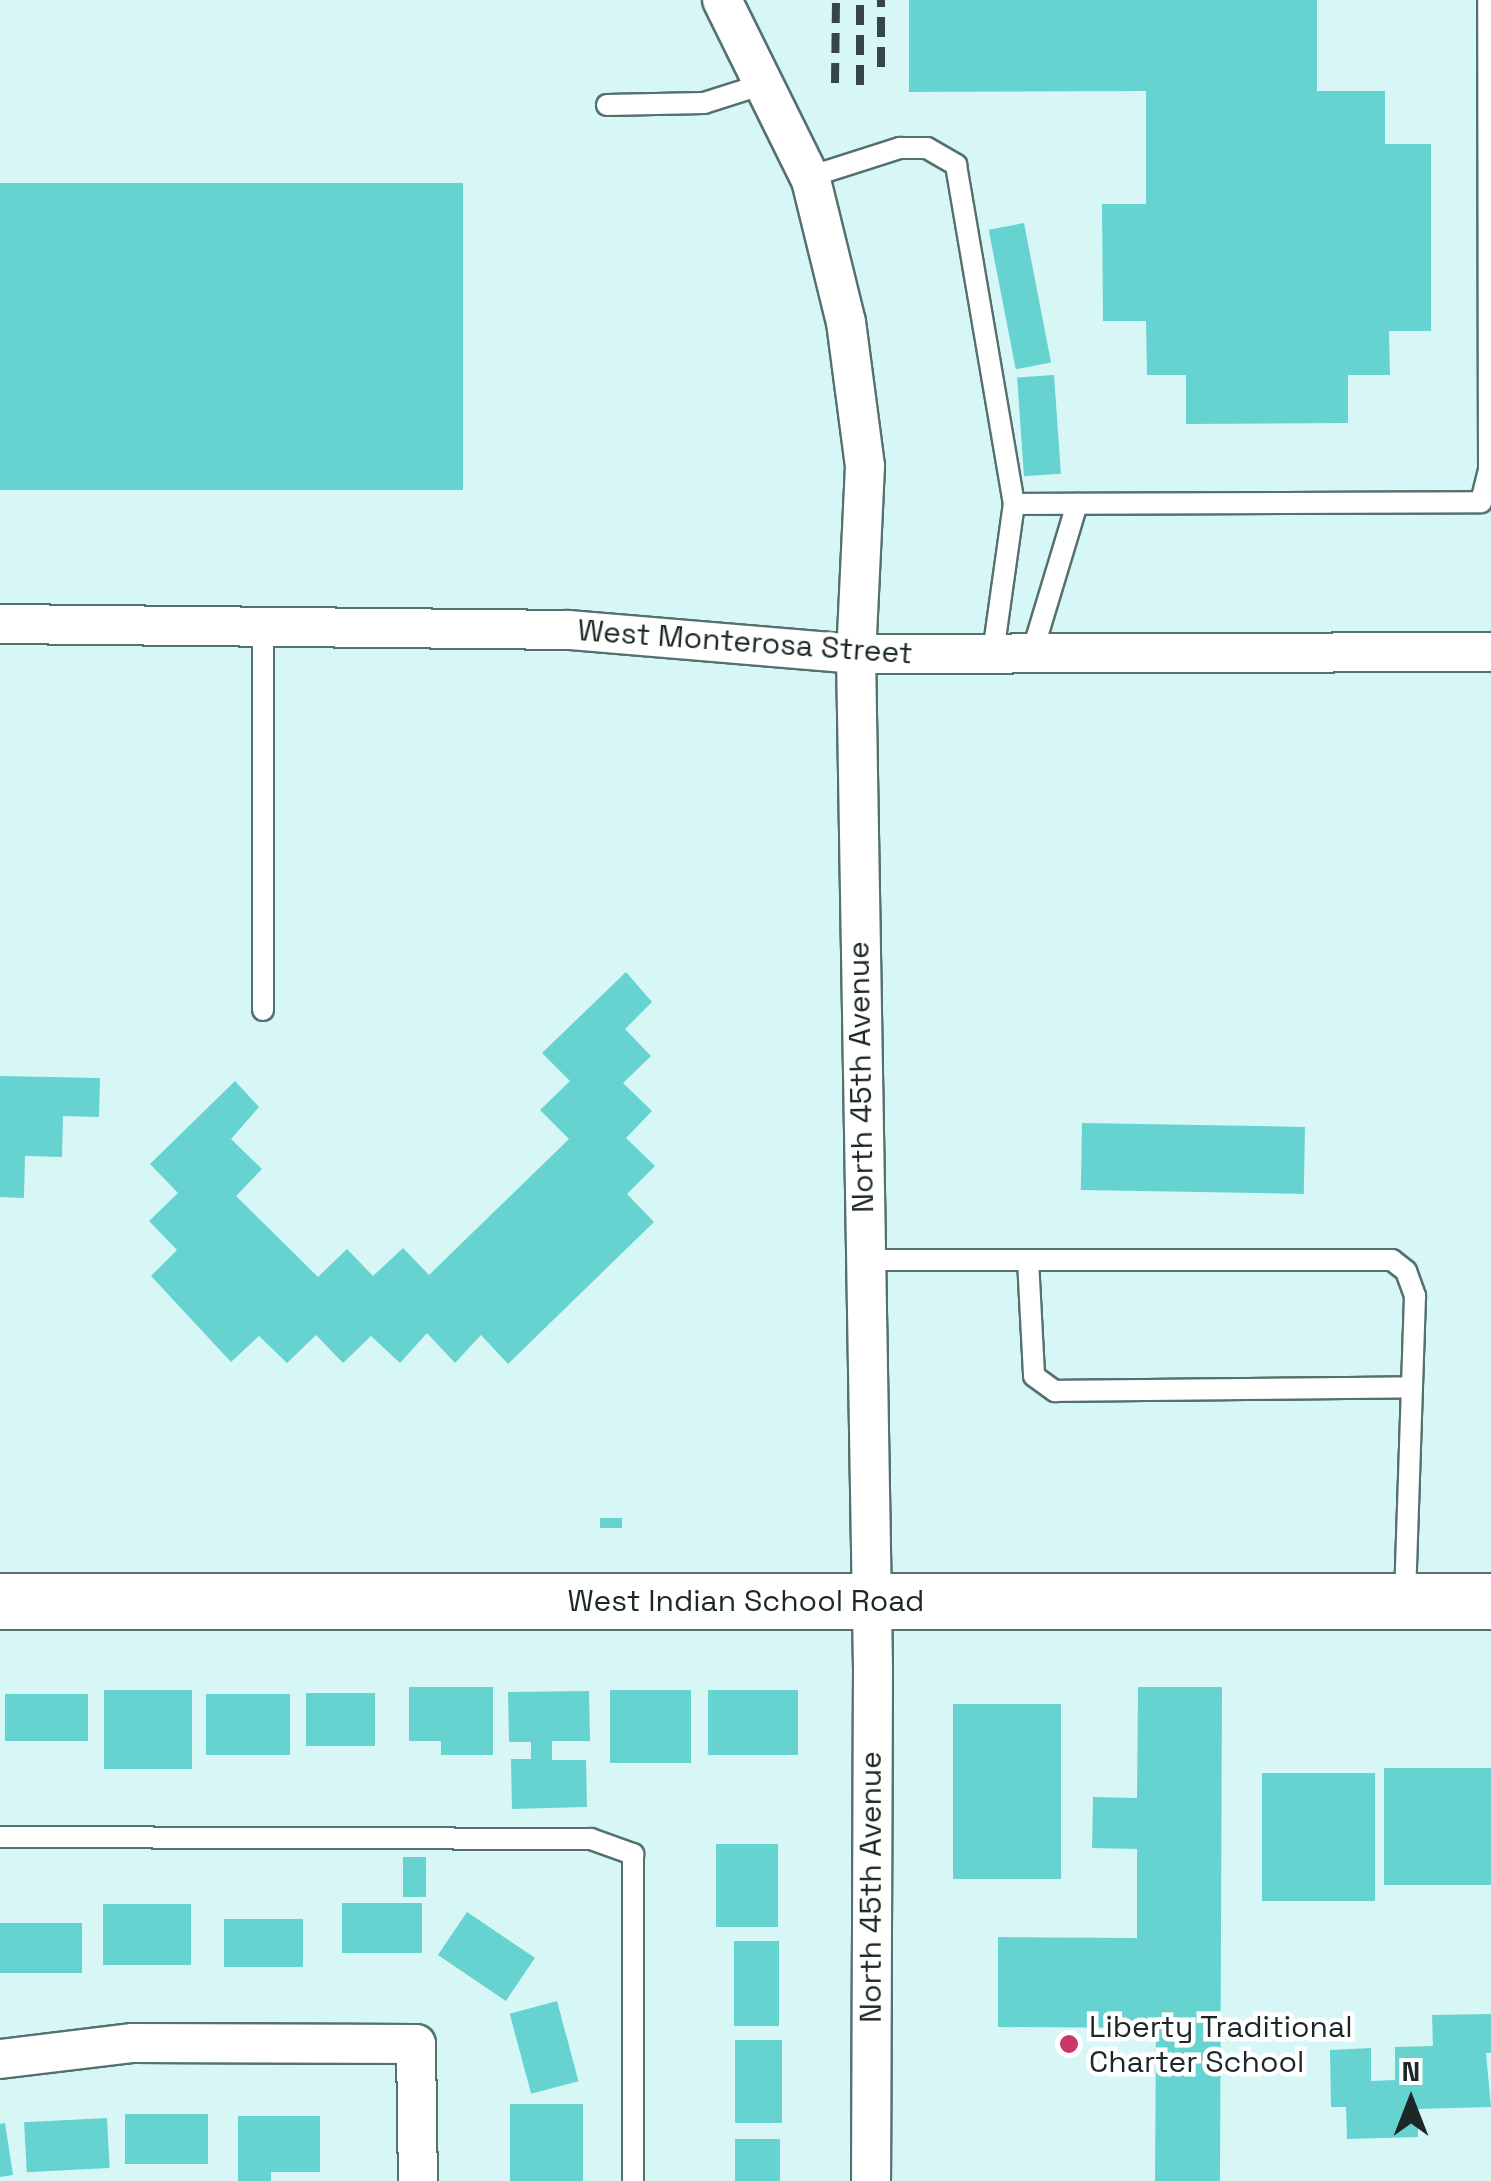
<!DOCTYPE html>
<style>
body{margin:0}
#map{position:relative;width:1491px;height:2181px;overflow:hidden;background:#d7f7f6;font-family:"Space Grotesk",sans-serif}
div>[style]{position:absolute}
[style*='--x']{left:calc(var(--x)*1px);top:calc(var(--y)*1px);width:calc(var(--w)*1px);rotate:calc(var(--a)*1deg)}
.building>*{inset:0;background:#67d3d1;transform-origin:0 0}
.roads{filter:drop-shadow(2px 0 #547170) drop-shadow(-2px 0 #547170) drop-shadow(0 2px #547170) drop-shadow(0 -2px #547170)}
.lane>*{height:20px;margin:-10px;padding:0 10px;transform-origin:10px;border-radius:10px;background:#fff}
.street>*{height:38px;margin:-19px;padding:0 19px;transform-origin:19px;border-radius:19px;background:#fff}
.secondary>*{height:55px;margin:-27.5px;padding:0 27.5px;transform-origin:27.5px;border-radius:27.5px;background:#fff}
.rail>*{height:8px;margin-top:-4px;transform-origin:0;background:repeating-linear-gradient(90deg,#364545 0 20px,transparent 0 30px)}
.dots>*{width:28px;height:28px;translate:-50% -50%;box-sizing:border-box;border:5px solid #fff;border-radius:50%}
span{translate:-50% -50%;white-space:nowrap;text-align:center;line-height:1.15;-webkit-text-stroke:9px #fff;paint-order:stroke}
.street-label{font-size:30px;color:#1c2828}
.poi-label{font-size:30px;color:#1c2828}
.left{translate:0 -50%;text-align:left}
.north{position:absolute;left:1361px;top:2051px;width:100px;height:100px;-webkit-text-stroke:8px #fff;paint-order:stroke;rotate:0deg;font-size:28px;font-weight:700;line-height:40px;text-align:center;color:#1c2828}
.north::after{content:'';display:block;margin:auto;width:35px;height:45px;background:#1c2828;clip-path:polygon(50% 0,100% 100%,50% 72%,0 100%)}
</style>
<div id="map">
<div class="building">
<i style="clip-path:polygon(909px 0,1317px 0,1317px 91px,1385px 91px,1385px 144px,1431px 144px,1431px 331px,1389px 331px,1390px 375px,1348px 375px,1348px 423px,1186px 424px,1186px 375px,1147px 375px,1146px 321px,1103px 321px,1102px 204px,1146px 204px,1146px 91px,909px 92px)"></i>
<i style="left:0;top:183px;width:463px;height:307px"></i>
<i style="left:1024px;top:223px;width:142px;height:36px;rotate:79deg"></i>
<i style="left:1054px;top:375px;width:99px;height:37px;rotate:86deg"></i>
<i style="clip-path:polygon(626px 972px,652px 1002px,625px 1029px,651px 1056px,623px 1083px,652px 1111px,626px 1138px,655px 1166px,627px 1194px,654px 1222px,508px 1364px,481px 1335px,455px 1363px,427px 1333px,400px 1363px,371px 1336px,343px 1363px,316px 1335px,287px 1363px,259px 1336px,231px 1362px,151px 1276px,177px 1250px,149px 1221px,178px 1193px,150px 1164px,235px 1081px,259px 1107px,231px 1139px,262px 1169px,236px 1196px,318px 1277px,347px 1249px,373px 1276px,403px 1248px,429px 1275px,569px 1139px,540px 1110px,570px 1081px,542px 1053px)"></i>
<i style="clip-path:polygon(0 1076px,100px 1078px,99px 1117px,63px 1116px,62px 1157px,25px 1156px,24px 1198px,0 1197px)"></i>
<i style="left:1082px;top:1123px;width:223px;height:67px;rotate:1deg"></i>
<i style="left:622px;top:1518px;width:10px;height:22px;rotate:90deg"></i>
<i style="clip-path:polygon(409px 1687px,493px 1687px,493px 1755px,441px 1755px,441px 1741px,409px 1741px)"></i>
<i style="clip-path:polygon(1138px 1687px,1222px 1687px,1220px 2181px,1155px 2181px,1156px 2028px,998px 2027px,998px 1937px,1137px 1938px,1137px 1849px,1092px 1848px,1093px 1797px,1137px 1798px)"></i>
<i style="left:104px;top:1690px;width:88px;height:79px"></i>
<i style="left:610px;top:1690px;width:81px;height:73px"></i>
<i style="left:708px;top:1690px;width:90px;height:65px"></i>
<i style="clip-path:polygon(589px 1691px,590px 1741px,552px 1741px,552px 1760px,586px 1760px,587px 1807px,512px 1809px,511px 1759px,531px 1759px,531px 1742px,509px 1742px,508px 1692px)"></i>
<i style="left:306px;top:1693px;width:69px;height:53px"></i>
<i style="left:5px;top:1694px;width:83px;height:47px"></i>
<i style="left:206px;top:1694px;width:84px;height:61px"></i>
<i style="left:953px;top:1704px;width:108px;height:175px"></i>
<i style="left:1384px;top:1768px;width:107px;height:117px"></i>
<i style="left:1262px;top:1773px;width:113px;height:128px"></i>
<i style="left:716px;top:1844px;width:62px;height:83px"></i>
<i style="left:403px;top:1857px;width:23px;height:40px"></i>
<i style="left:342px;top:1903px;width:80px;height:50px"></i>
<i style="left:103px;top:1904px;width:88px;height:61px"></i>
<i style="left:467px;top:1912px;width:82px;height:52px;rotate:34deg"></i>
<i style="left:224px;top:1919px;width:79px;height:48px"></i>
<i style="left:0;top:1923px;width:82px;height:50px"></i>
<i style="left:734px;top:1941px;width:45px;height:85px"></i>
<i style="left:557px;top:2001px;width:83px;height:49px;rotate:75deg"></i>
<i style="clip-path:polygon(1491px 2014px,1491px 2053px,1486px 2053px,1491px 2107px,1418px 2109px,1418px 2137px,1347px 2139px,1346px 2107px,1331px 2107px,1330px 2050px,1371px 2048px,1371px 2081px,1395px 2080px,1395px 2047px,1433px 2046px,1432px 2015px)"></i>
<i style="left:735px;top:2040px;width:47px;height:83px"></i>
<i style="left:510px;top:2104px;width:73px;height:77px"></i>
<i style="left:125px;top:2114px;width:83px;height:50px"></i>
<i style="clip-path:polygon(238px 2116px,320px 2116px,320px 2172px,271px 2172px,271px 2181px,238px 2181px)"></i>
<i style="left:107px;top:2118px;width:50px;height:83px;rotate:87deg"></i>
<i style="clip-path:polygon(5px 2123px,13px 2175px,0 2177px,0 2124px)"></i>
<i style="left:735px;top:2139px;width:45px;height:42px"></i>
</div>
<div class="roads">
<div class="lane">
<i style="--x:607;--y:105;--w:97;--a:-1.2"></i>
<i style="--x:704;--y:103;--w:66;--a:-17.6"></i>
<i style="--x:809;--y:177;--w:96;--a:-17.7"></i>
<i style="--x:900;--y:148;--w:27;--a:0"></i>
<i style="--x:927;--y:148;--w:34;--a:30"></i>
<i style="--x:956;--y:165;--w:344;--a:80.3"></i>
<i style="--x:1014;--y:504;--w:467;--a:-0.2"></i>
<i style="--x:1481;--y:502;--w:33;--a:-76"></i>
<i style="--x:1489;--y:470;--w:470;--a:-90.1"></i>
<i style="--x:263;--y:626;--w:384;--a:90"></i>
<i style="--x:993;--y:653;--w:150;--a:-82"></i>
<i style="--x:1032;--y:653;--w:156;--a:-73.2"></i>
<i style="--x:864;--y:1260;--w:528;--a:0"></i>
<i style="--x:1392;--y:1260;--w:18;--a:38"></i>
<i style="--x:1406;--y:1271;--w:27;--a:70"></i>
<i style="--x:1415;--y:1296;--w:305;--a:91.9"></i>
<i style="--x:1028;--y:1260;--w:116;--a:87"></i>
<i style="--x:1034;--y:1376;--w:26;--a:36"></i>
<i style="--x:1055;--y:1391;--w:357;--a:-0.6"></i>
<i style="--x:0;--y:1837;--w:591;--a:0.19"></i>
<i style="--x:591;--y:1839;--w:45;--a:19.7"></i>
<i style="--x:633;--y:1854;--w:327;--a:90"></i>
</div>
<div class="street">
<i style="--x:722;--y:0;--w:201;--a:63.7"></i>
<i style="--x:811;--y:180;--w:146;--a:76.2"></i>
<i style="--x:846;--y:322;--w:145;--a:82.5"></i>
<i style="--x:865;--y:466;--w:188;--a:92.7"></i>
<i style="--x:856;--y:654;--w:1015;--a:89.04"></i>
<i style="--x:873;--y:1669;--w:512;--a:90.22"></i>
<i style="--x:0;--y:624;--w:569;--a:0.6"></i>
<i style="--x:569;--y:630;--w:288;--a:4.8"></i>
<i style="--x:856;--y:654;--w:635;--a:-0.18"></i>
<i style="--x:0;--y:2059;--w:134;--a:-6.9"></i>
<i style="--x:133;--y:2043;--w:283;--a:0.2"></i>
<i style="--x:416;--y:2044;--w:137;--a:89.2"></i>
</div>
<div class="secondary">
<i style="--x:0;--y:1601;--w:1491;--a:0"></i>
</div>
</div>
<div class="rail">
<i style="--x:881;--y:67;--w:67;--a:-90"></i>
<i style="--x:835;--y:83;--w:83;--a:-89.3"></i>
<i style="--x:860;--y:85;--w:85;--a:-90"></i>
</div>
<div class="dots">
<i style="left:1069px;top:2044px;background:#c83a65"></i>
</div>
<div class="street-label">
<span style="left:745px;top:642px;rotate:4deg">West Monterosa Street</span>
<span style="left:861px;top:1077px;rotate:-91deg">North 45th Avenue</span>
<span style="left:746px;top:1601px">West Indian School Road</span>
<span style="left:871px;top:1887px;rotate:-90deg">North 45th Avenue</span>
</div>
<div class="poi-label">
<span class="left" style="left:1089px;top:2044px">Liberty Traditional<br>Charter School</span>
</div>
<div class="north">N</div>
</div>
